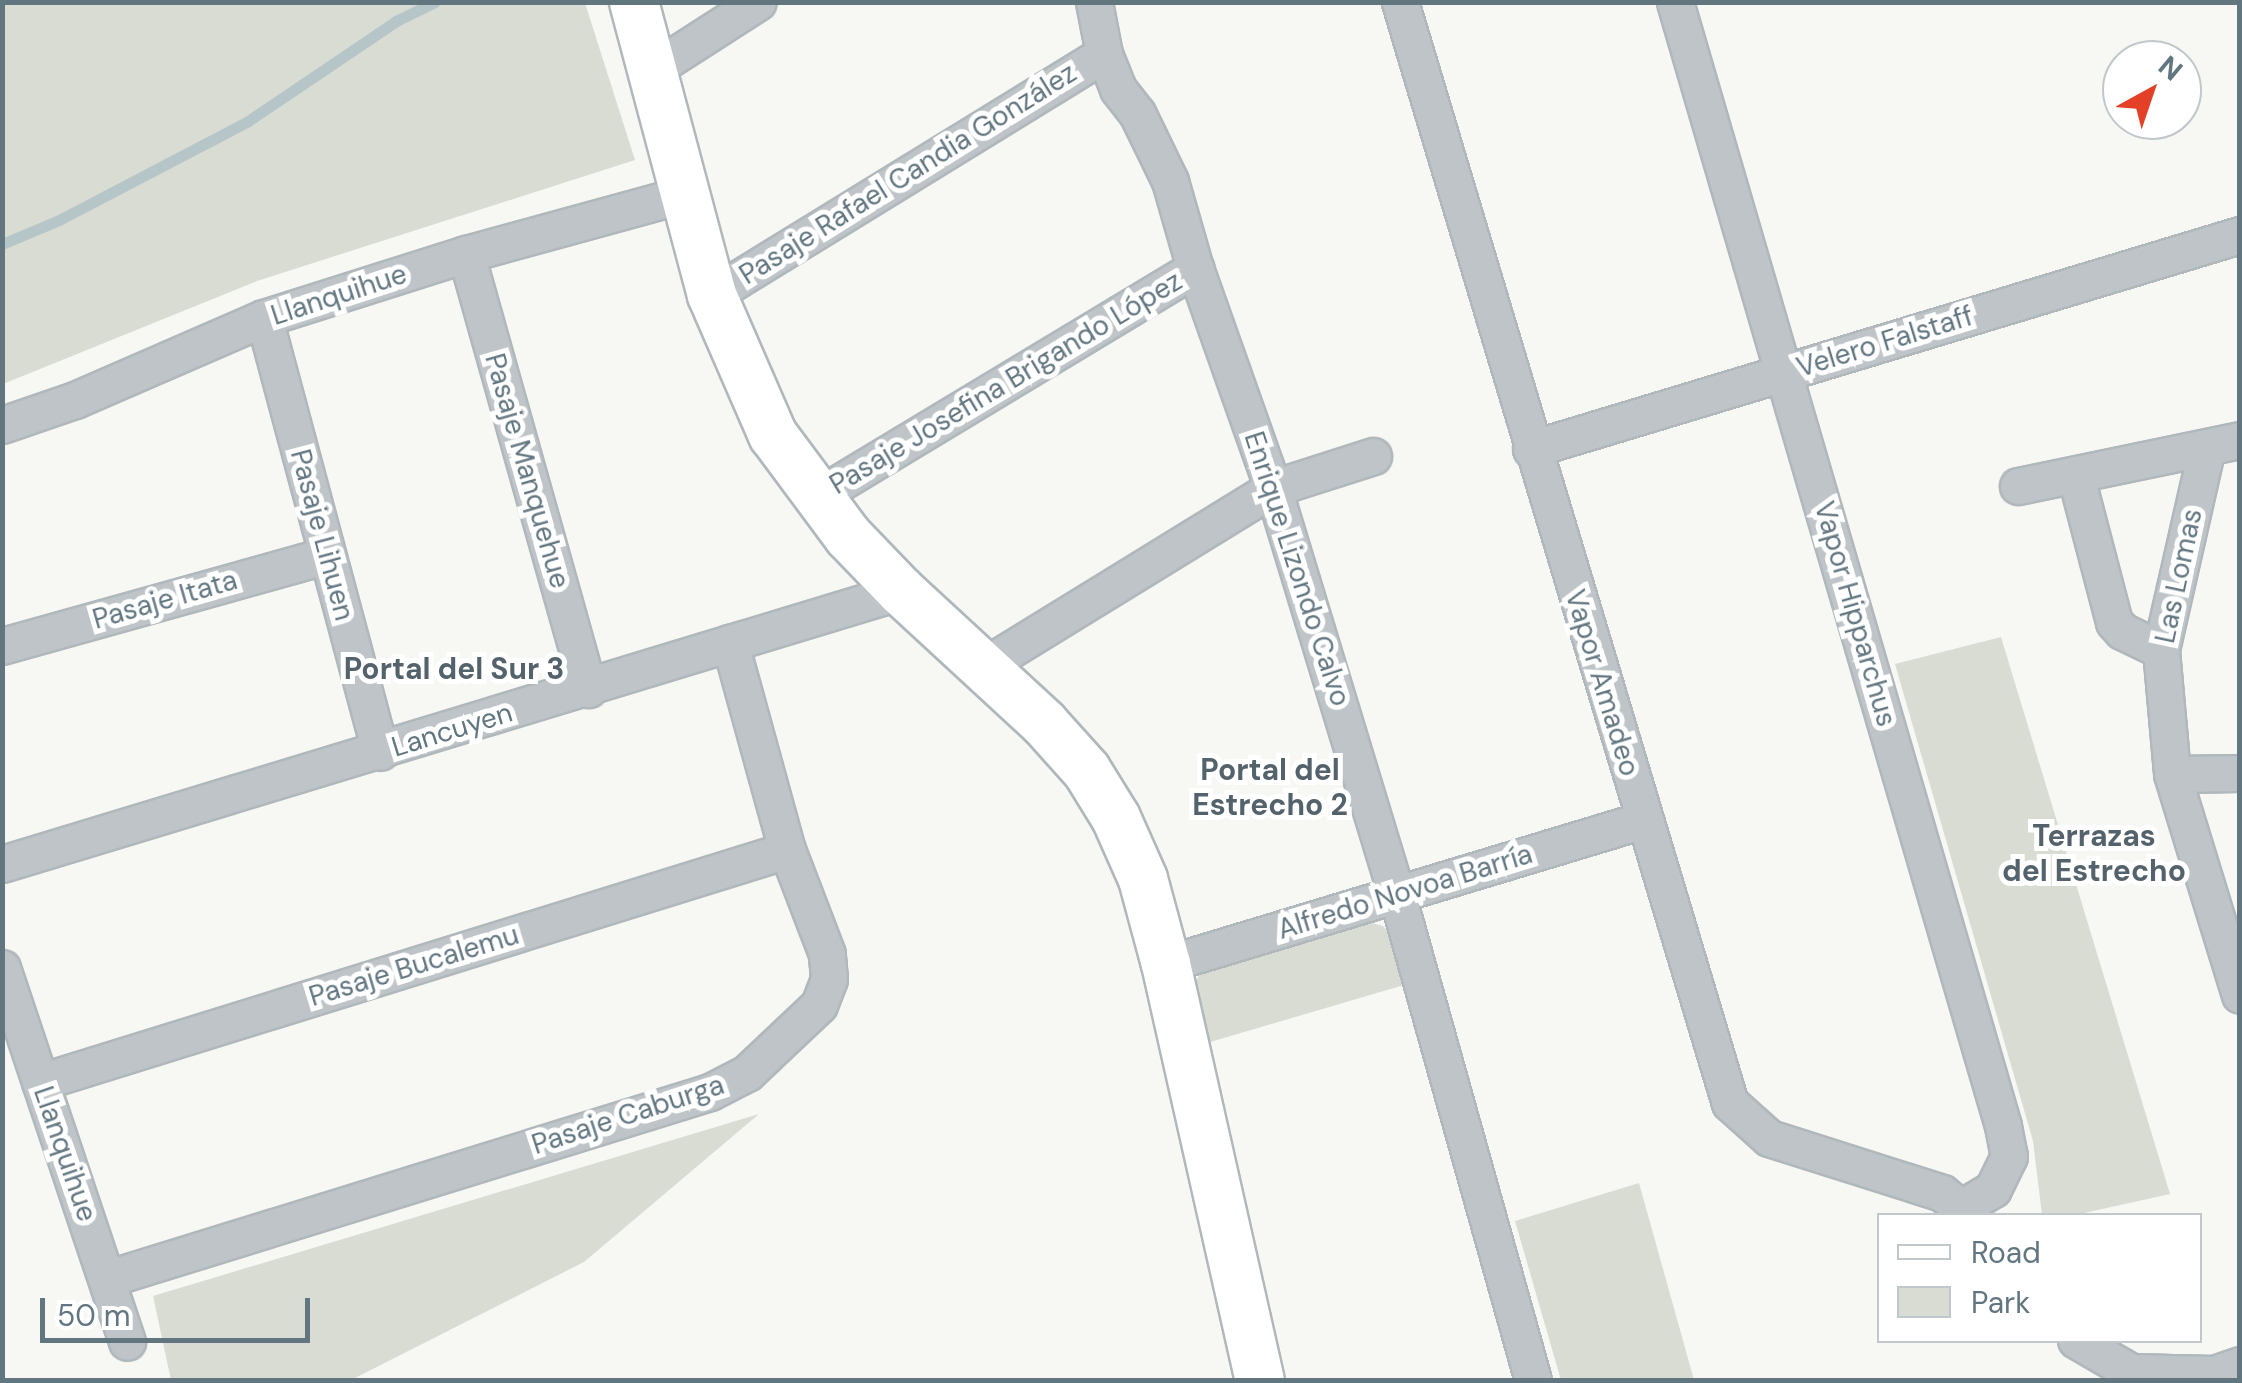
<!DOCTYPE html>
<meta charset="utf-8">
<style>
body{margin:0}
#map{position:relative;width:2242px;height:1383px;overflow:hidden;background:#f7f7f4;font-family:"DM Sans",sans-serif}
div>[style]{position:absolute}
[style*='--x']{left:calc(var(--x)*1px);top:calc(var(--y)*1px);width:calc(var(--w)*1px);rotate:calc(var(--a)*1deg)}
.green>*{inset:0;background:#d8dcd3}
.stream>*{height:11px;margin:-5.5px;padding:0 5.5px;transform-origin:5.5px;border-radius:5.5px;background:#b6c5c7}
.roads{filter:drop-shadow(2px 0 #b0b8bc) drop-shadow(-2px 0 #b0b8bc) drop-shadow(0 2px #b0b8bc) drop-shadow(0 -2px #b0b8bc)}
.street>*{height:35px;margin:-17.5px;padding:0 17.5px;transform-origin:17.5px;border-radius:17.5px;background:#bec4c7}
.secondary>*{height:48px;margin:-24px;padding:0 24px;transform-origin:24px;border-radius:24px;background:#fff}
span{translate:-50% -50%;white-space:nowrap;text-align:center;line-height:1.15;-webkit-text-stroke:10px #fff;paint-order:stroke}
.street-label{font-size:28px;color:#627680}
.neighbourhood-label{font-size:30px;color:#54636b;font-weight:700}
.frame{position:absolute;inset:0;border:5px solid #627680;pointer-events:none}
.legend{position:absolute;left:1877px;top:1213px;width:325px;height:130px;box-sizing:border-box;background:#fff;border:2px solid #c0c8cc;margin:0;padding:12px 18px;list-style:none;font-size:30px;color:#627680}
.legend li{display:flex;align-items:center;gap:20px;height:50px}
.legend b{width:50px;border:2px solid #c0c8cc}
.north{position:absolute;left:2102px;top:40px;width:100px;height:100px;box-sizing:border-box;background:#fff;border:2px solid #c0c8cc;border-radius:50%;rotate:40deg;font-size:28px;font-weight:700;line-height:40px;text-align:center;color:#627680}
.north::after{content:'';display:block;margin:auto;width:35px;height:45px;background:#e44028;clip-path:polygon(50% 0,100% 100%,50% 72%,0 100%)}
.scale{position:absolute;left:40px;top:1298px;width:270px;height:45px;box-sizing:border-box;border:5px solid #627680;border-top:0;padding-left:12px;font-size:30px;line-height:35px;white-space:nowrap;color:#627680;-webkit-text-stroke:8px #fff;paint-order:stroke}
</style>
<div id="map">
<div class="green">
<i style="clip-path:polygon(3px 2px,585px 3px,635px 160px,257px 281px,3px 384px)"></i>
<i style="clip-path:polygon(2001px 637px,2170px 1194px,2075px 1215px,2042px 1215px,2033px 1141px,1895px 664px)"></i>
<i style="clip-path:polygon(1371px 923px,1383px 926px,1391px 935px,1404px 985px,1207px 1043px,1192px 988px,1201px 972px)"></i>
<i style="clip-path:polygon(759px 1114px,584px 1262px,351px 1380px,171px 1380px,153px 1296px)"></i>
<i style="clip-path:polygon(1639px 1183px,1694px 1380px,1561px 1380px,1515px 1221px)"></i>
</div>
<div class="stream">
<i style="--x:2;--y:244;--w:62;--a:-22.8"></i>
<i style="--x:59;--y:220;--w:213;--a:-27.6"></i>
<i style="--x:248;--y:121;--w:179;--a:-34"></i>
<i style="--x:396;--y:21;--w:43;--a:-26"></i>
</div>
<div class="roads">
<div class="street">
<i style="--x:1094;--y:2;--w:53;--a:79.1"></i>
<i style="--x:1104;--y:54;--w:38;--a:68"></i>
<i style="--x:1118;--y:89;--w:31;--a:52"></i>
<i style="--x:1137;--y:113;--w:76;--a:64.1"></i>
<i style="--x:1170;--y:181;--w:91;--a:74"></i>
<i style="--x:1195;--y:268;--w:233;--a:70.5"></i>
<i style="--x:1273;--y:488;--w:425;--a:73.1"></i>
<i style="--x:1397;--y:895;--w:504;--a:74.34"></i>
<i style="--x:1400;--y:2;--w:1149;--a:73.32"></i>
<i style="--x:1730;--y:1103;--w:52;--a:41.9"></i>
<i style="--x:1769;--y:1138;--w:182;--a:17.6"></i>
<i style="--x:1942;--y:1193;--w:36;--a:39"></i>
<i style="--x:1675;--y:2;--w:1171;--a:73.73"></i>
<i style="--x:2003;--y:1126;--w:31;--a:79"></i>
<i style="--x:2009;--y:1156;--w:37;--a:116"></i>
<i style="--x:1993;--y:1189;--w:37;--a:149"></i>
<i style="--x:655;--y:68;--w:122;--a:-32.7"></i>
<i style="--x:466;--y:254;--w:452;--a:74.3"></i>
<i style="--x:712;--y:295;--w:460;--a:-31.6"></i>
<i style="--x:264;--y:318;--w:449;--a:75"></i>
<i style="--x:2;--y:425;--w:77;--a:-18.9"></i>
<i style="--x:75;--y:400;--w:206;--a:-23.5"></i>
<i style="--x:264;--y:318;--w:212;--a:-17.6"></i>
<i style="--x:466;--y:254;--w:228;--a:-15.3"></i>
<i style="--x:2207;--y:447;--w:208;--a:102.8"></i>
<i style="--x:2161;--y:650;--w:124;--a:84.9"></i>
<i style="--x:2172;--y:774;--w:231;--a:72.9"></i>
<i style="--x:1531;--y:449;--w:741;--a:-16.8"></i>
<i style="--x:2076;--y:477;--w:150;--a:75.3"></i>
<i style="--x:2114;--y:622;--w:12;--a:48"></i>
<i style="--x:2122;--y:631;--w:43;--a:26"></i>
<i style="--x:2018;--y:486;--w:227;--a:-11.7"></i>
<i style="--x:816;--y:497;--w:443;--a:-31.1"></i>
<i style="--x:2;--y:646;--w:337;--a:-15.6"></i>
<i style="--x:984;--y:666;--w:339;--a:-31.6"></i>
<i style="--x:1273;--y:488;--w:105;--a:-17.7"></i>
<i style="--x:2172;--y:774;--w:68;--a:-0.8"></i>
<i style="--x:2;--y:864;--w:940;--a:-16.89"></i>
<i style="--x:1166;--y:964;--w:499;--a:-16.8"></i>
<i style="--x:2;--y:968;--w:394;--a:71.5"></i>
<i style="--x:40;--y:1082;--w:782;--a:-17.25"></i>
<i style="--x:109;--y:1278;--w:629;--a:-17.2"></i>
<i style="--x:710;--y:1092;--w:42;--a:-27.2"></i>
<i style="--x:747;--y:1073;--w:99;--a:-43.4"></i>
<i style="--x:819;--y:1005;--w:28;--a:-69"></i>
<i style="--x:829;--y:979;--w:25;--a:-95"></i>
<i style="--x:827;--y:954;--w:111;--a:-111"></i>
<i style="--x:787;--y:850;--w:215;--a:-105.4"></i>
<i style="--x:2076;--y:1340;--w:64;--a:30.2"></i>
<i style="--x:2131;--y:1372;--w:83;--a:1.4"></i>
<i style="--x:2214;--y:1374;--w:28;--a:-19"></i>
</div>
<div class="secondary">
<i style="--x:634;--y:2;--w:303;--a:75.1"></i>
<i style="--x:712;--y:295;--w:153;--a:66.5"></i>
<i style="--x:773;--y:435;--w:126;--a:53.4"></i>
<i style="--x:848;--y:536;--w:76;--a:46.1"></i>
<i style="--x:901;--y:591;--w:195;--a:42.7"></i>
<i style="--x:1044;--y:723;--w:64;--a:48.1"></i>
<i style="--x:1087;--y:771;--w:55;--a:58.3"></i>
<i style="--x:1116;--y:818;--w:67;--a:66.1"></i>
<i style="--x:1143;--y:879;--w:88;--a:74.9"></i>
<i style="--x:1166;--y:964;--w:426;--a:77.3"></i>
</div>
</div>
<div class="street-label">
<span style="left:908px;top:174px;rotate:-32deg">Pasaje Rafael Candia González</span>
<span style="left:339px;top:295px;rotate:-18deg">Llanquihue</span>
<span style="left:1885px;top:342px;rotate:-17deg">Velero Falstaff</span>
<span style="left:1006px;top:383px;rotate:-31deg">Pasaje Josefina Brigando López</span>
<span style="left:527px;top:471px;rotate:74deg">Pasaje Manquehue</span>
<span style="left:322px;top:535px;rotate:75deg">Pasaje Lihuen</span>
<span style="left:1297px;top:569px;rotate:72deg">Enrique Lizondo Calvo</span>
<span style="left:2179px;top:576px;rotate:-78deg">Las Lomas</span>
<span style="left:165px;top:600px;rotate:-16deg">Pasaje Itata</span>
<span style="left:1855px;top:614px;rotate:74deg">Vapor Hipparchus</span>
<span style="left:1602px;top:683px;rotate:73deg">Vapor Amadeo</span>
<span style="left:452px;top:730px;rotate:-17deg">Lancuyen</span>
<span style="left:1405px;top:892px;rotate:-17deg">Alfredo Novoa Barría</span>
<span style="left:414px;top:966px;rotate:-17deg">Pasaje Bucalemu</span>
<span style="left:628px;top:1115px;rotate:-18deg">Pasaje Caburga</span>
<span style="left:65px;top:1154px;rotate:71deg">Llanquihue</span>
</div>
<div class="neighbourhood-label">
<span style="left:454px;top:669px">Portal del Sur 3</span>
<span style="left:1270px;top:787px">Portal del<br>Estrecho 2</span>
<span style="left:2094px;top:853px">Terrazas<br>del Estrecho</span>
</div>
<div class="frame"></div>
<ul class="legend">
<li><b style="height:12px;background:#fff"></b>Road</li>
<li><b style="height:28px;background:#d8dcd3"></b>Park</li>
</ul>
<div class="north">N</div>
<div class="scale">50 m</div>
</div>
